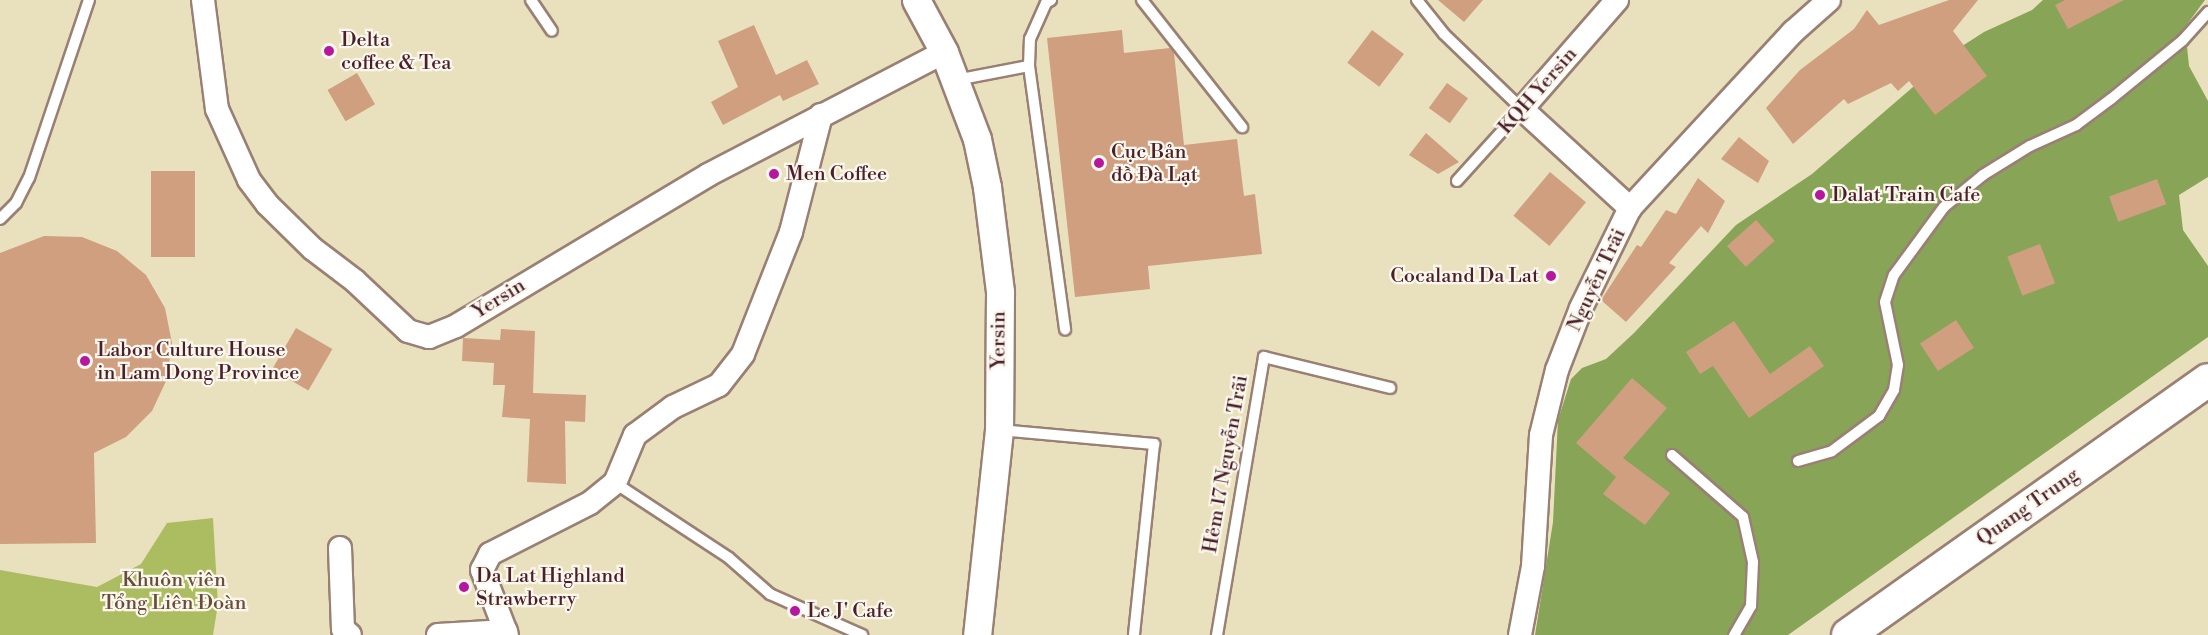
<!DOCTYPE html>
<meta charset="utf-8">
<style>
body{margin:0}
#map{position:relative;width:2208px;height:635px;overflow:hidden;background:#e9e1bd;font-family:"Libre Bodoni",serif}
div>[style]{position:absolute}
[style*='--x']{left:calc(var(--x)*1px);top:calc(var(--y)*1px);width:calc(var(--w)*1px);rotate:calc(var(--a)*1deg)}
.green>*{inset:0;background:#abbd60}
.forest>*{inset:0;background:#88a456}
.building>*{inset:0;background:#cf9f80;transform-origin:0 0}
.roads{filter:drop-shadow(2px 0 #9a8074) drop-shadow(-2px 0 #9a8074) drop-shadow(0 2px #9a8074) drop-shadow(0 -2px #9a8074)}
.service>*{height:10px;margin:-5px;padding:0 5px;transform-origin:5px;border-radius:5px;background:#fff}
.minor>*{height:22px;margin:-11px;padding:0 11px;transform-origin:11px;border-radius:11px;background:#fff}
.tertiary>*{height:27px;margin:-13.5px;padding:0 13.5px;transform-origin:13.5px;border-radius:13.5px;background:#fff}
.secondary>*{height:32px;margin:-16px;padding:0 16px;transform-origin:16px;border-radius:16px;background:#fff}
.dots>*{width:16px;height:16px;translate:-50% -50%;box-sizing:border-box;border:3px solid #fbf7ec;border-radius:50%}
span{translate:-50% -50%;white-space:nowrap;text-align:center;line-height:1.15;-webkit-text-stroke:4.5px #fbf7ec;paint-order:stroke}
.poi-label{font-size:20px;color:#4a1f2b}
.left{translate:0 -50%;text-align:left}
.right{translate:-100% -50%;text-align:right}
.street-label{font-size:20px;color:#4a1f2b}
.park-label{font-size:20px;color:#674e3b}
</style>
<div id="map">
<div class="green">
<i style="clip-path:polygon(213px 518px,218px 604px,213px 635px,0 635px,0 570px,97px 587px,141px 564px,167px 523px)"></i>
</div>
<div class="forest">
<i style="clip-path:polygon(2043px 0,2205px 0,2185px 27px,2189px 66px,2208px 101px,2208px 177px,2179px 195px,2183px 230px,2208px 266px,2208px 337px,1788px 635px,1535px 635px,1553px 522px,1558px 420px,1571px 379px,1582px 368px,1606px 359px,1634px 333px,1736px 225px,1812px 174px,1956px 50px,1984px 32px,2032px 10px)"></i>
</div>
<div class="building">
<i style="clip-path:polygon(1438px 0,1483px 0,1464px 22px)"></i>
<i style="clip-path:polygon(1949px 0,1978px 0,1953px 31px,1987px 76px,1935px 115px,1909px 81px,1898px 91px,1891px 83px,1848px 104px,1844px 99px,1793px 144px,1766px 108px,1800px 70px,1854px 29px,1867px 10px,1879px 25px)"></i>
<i style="clip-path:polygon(2065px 0,2124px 0,2068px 29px,2055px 5px)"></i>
<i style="clip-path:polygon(754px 25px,776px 75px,807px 60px,819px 84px,783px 101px,780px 95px,723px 125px,711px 102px,738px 87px,718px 41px)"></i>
<i style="clip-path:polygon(1122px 30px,1124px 53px,1170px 48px,1174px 53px,1184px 145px,1237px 139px,1244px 196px,1255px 194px,1262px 254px,1148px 266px,1150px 289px,1075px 297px,1047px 38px)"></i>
<i style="left:1372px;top:30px;width:40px;height:41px;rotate:37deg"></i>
<i style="left:357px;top:73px;width:36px;height:34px;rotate:60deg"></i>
<i style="left:1447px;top:83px;width:26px;height:31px;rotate:36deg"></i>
<i style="clip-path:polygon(1426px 133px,1459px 162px,1438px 174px,1409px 155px)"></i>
<i style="clip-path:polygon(1739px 137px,1769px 161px,1758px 183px,1721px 159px)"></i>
<i style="left:151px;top:171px;width:44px;height:86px"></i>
<i style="left:1550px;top:172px;width:47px;height:57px;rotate:40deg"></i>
<i style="clip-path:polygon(1698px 178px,1725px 201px,1708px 233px,1701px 226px,1669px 263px,1676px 267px,1626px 322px,1601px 300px,1637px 245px,1641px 247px,1666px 210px,1676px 214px)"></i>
<i style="left:2157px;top:179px;width:27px;height:51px;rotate:70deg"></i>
<i style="left:1756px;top:220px;width:28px;height:39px;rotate:48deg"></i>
<i style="clip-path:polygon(44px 236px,82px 237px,117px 251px,146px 275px,165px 308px,172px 343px,167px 379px,152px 411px,126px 437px,94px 453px,96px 543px,0 544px,0 253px)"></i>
<i style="left:2040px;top:244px;width:42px;height:35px;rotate:69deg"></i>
<i style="left:1956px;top:320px;width:33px;height:43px;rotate:57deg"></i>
<i style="clip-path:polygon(1734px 321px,1770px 374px,1810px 346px,1824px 366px,1749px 418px,1713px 366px,1700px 374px,1686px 352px)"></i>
<i style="left:296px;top:328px;width:42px;height:48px;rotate:30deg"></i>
<i style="clip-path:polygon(501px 329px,535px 331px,533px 393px,586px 395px,585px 422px,565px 421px,566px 484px,527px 482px,530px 419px,502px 417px,505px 385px,493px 385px,494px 363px,462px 361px,463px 338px,500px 340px)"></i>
<i style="clip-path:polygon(1632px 378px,1667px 408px,1623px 458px,1670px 493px,1645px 525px,1603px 494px,1616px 477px,1576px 443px)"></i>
</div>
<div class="roads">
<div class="service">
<i style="--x:531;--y:0;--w:37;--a:56"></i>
<i style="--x:1142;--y:0;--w:162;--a:51.8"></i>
<i style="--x:1417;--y:0;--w:43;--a:51.5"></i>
<i style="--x:1444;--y:34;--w:108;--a:43.9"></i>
<i style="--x:1522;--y:109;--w:97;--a:132.1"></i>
<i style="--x:1029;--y:66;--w:266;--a:82.2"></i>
<i style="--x:956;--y:80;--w:74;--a:-10.9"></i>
<i style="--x:1029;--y:66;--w:27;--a:-88"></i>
<i style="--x:1030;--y:39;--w:39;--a:-66"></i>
<i style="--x:1046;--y:3;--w:6;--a:-31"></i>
<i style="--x:0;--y:219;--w:23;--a:-45"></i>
<i style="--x:16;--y:203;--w:28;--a:-63"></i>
<i style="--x:29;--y:178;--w:188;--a:-71.4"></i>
<i style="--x:999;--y:430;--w:156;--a:5.2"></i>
<i style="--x:1154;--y:444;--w:192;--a:96"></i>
<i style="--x:1672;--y:455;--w:94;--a:41.1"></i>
<i style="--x:1743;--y:517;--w:46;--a:77.5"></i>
<i style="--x:1753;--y:562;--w:44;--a:92.6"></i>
<i style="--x:1751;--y:606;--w:34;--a:120"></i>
<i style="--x:1798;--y:461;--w:35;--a:-16"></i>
<i style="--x:1832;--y:451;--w:59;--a:-36.7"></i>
<i style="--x:1879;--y:416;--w:30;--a:-60"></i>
<i style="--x:1894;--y:390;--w:25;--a:-81"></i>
<i style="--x:1898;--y:365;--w:64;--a:-101.7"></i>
<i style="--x:1885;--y:302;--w:28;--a:-72"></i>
<i style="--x:1894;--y:275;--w:84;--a:-53.7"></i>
<i style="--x:1944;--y:207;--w:50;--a:-39.4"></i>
<i style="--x:1983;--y:175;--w:55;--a:-31.7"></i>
<i style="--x:2030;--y:146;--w:51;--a:-24.5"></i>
<i style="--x:2076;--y:125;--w:44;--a:-36.6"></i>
<i style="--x:2111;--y:99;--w:93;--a:-39.3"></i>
<i style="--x:2183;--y:40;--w:38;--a:-48"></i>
<i style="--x:615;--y:483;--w:136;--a:33.3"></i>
<i style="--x:729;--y:558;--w:55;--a:41.3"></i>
<i style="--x:770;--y:594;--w:101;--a:24"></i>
<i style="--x:1217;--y:635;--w:282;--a:-80.4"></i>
<i style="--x:1264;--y:357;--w:130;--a:13.8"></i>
</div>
<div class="minor">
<i style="--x:203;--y:0;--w:110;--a:82.7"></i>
<i style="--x:217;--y:109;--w:78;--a:65.7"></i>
<i style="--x:249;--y:180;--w:30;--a:53"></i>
<i style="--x:267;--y:204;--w:64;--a:44.4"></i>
<i style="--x:313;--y:249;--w:53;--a:37.3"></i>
<i style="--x:355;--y:281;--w:73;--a:43.3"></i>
<i style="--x:408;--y:331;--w:22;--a:16"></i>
<i style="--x:429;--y:337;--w:29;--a:-22"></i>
<i style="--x:456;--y:326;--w:294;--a:-30.9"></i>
<i style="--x:708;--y:175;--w:266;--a:-27.5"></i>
<i style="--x:1617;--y:0;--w:145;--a:131.1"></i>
<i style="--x:1522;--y:109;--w:147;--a:42.5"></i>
<i style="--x:340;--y:548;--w:81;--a:87.9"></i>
<i style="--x:343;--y:629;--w:9;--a:41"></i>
<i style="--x:438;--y:635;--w:68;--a:-3.4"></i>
<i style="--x:507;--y:635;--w:70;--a:-111"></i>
<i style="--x:482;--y:570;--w:18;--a:-63"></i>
<i style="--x:490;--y:554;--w:112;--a:-27"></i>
<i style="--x:590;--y:503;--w:32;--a:-39"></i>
<i style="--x:615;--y:483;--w:52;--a:-67.4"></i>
<i style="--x:635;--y:435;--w:47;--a:-36.4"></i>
<i style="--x:673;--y:407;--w:51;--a:-25.6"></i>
<i style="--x:719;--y:385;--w:39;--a:-52"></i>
<i style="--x:743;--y:354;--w:131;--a:-68.5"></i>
<i style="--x:791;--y:232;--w:121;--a:-75.6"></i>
<i style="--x:1520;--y:635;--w:70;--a:-79.3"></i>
<i style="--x:1533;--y:566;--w:131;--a:-86.5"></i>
<i style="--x:1541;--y:435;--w:67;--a:-76.2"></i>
<i style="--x:1557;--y:370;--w:66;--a:-68.8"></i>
<i style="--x:1581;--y:308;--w:111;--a:-63.9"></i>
<i style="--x:1630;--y:208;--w:240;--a:-47.2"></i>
<i style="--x:1793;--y:32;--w:48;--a:-41.6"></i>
</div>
<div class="tertiary">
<i style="--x:916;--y:0;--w:59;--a:61.7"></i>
<i style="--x:944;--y:52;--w:93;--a:69.2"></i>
<i style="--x:977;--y:139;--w:49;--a:78.2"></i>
<i style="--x:987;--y:187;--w:106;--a:82.9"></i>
<i style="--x:1000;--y:292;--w:138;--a:90.4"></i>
<i style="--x:999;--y:430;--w:206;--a:96.1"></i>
</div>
<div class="secondary">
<i style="--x:1848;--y:635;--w:441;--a:-35.3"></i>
</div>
</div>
<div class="dots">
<i style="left:329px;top:51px;background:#b5179e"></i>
<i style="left:1099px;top:163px;background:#b5179e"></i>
<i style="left:774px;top:174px;background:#b5179e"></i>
<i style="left:1820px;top:195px;background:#b5179e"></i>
<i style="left:1551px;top:276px;background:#b5179e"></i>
<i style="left:85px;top:361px;background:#b5179e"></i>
<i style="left:464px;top:587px;background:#b5179e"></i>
<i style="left:795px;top:611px;background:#b5179e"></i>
</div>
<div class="poi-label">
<span class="left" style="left:341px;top:52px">Delta<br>coffee &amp; Tea</span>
<span class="left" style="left:1111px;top:164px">Cục Bản<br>đồ Đà Lạt</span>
<span class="left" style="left:786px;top:174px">Men Coffee</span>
<span class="left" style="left:1832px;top:195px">Dalat Train Cafe</span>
<span class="right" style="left:1539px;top:276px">Cocaland Da Lat</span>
<span class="left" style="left:97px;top:362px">Labor Culture House<br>in Lam Dong Province</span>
<span class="left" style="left:476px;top:588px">Da Lat Highland<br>Strawberry</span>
<span class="left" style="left:807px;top:611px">Le J' Cafe</span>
</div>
<div class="street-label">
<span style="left:1538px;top:91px;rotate:-49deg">KQH Yersin</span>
<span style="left:1597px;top:280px;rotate:-65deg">Nguyễn Trãi</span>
<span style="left:499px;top:299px;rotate:-32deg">Yersin</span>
<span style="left:999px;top:340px;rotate:-90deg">Yersin</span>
<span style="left:1226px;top:464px;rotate:-80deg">Hẻm 17 Nguyễn Trãi</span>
<span style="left:2028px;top:507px;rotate:-35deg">Quang Trung</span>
</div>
<div class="park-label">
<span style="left:174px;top:592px">Khuôn viên<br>Tổng Liên Đoàn</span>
</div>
</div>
